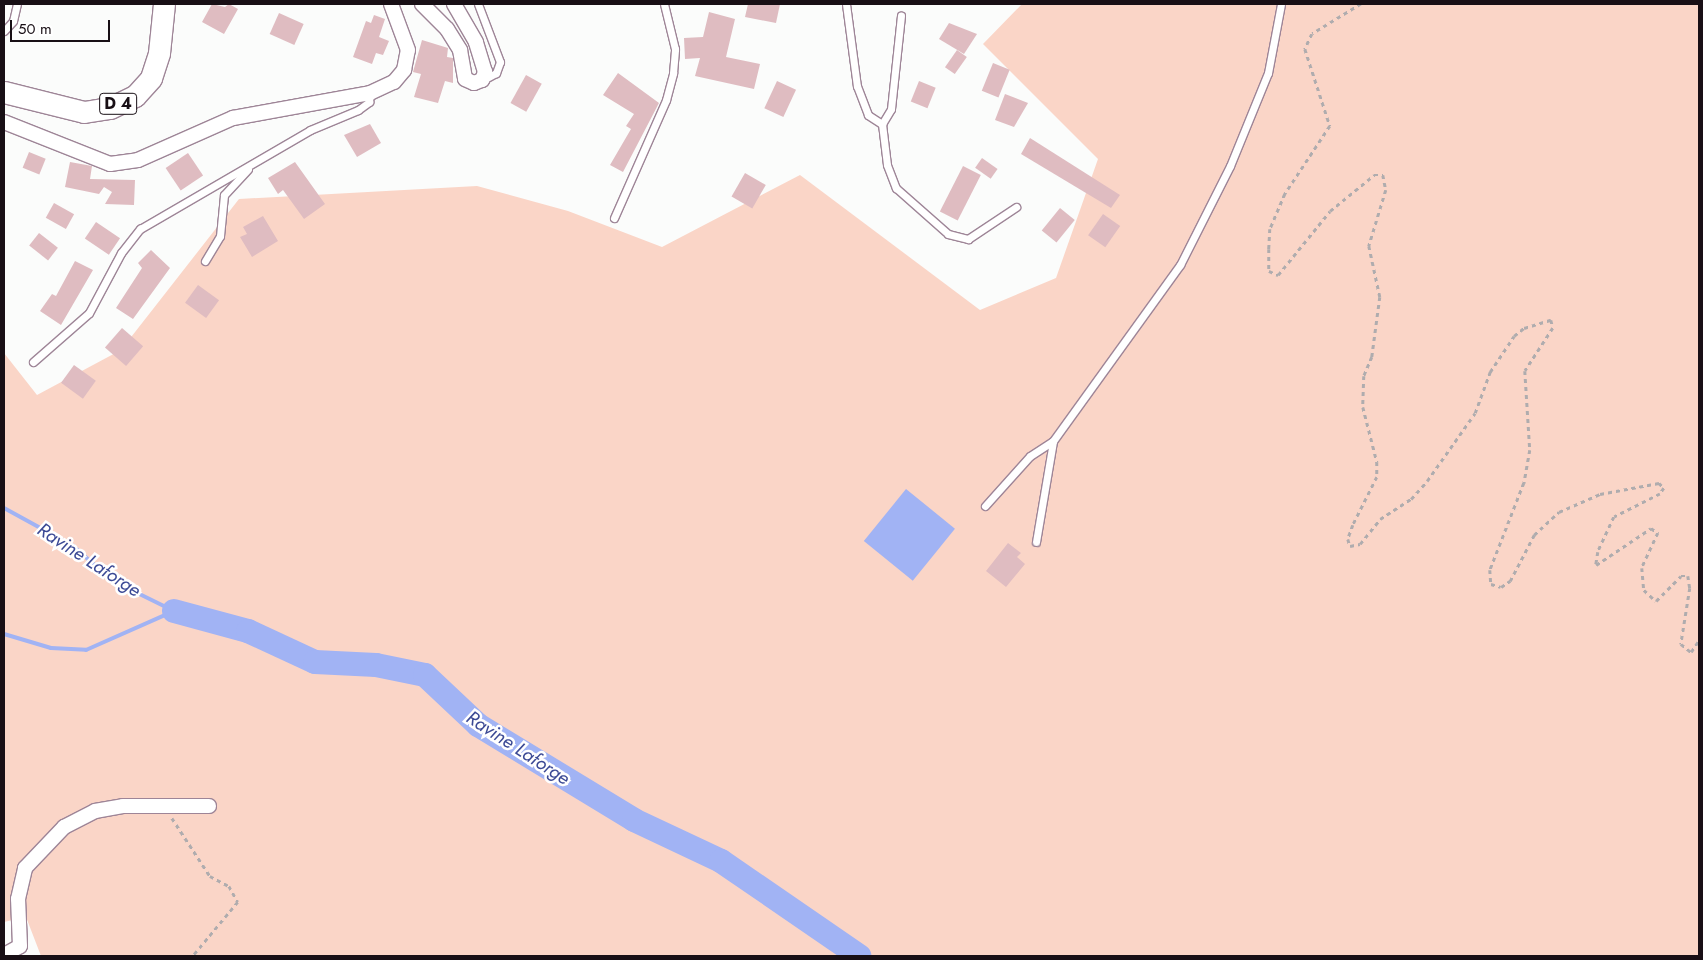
<!DOCTYPE html>
<style>
body{margin:0}
#map{position:relative;width:1703px;height:960px;overflow:hidden;background:#fbfcfb;font-family:Jost,sans-serif}
div>[style]{position:absolute}
[style*='--x']{left:calc(var(--x)*1px);top:calc(var(--y)*1px);width:calc(var(--w)*1px);rotate:calc(var(--a)*1deg)}
.green>*{inset:0;background:#fad5c7}
.water>*{inset:0;background:#a1b3f4;transform-origin:0 0}
.stream>*{height:4px;margin:-2px;padding:0 2px;transform-origin:2px;border-radius:2px;background:#a1b3f4}
.river>*{height:24px;margin:-12px;padding:0 12px;transform-origin:12px;border-radius:12px;background:#a1b3f4}
.building>*{inset:0;background:#dfbcc1;transform-origin:0 0}
.path>*{height:2.5px;margin-top:-1.25px;transform-origin:0;background:repeating-linear-gradient(90deg,#afacae 0 4px,transparent 0 8px)}
.roads{filter:drop-shadow(1px 0 #9e8597) drop-shadow(-1px 0 #9e8597) drop-shadow(0 1px #9e8597) drop-shadow(0 -1px #9e8597)}
.service>*{height:7px;margin:-3.5px;padding:0 3.5px;transform-origin:3.5px;border-radius:3.5px;background:#fff}
.minor>*{height:14px;margin:-7px;padding:0 7px;transform-origin:7px;border-radius:7px;background:#fff}
.primary>*{height:21px;margin:-10.5px;padding:0 10.5px;transform-origin:10.5px;border-radius:10.5px;background:#fff}
span{translate:-50% -50%;white-space:nowrap;text-align:center;line-height:1.15;-webkit-text-stroke:5px #fff;paint-order:stroke}
.shield-label span{padding:1px 4px;background:#fff;border:1px solid;border-radius:4px;-webkit-text-stroke-width:0}
.shield-label{font-size:16px;color:#180f15;font-weight:700}
.water-label{font-size:19px;color:#3b4995;font-style:italic}
.frame{position:absolute;inset:0;border:5px solid #180f15;pointer-events:none}
.scale{position:absolute;left:10px;top:20px;width:100px;height:22px;box-sizing:border-box;border:2px solid #180f15;border-top:0;padding-left:6px;font-size:15px;line-height:18px;white-space:nowrap;color:#180f15;-webkit-text-stroke:4px #fff;paint-order:stroke}
</style>
<div id="map">
<div class="green">
<i style="clip-path:polygon(1022px 4px,1699px 4px,1699px 956px,41px 956px,26px 917px,4px 922px,4px 353px,37px 395px,121px 350px,239px 199px,477px 186px,568px 211px,662px 247px,800px 175px,980px 310px,1056px 278px,1098px 159px,983px 44px)"></i>
</div>
<div class="water">
<i style="left:906px;top:489px;width:63px;height:67px;rotate:39deg"></i>
</div>
<div class="stream">
<i style="--x:4;--y:508;--w:79;--a:28.8"></i>
<i style="--x:73;--y:546;--w:53;--a:41.2"></i>
<i style="--x:113;--y:581;--w:68;--a:26.2"></i>
<i style="--x:4;--y:634;--w:49;--a:16.6"></i>
<i style="--x:51;--y:648;--w:35;--a:3"></i>
<i style="--x:86;--y:650;--w:96;--a:-23.9"></i>
</div>
<div class="river">
<i style="--x:174;--y:611;--w:77;--a:15.1"></i>
<i style="--x:248;--y:631;--w:74;--a:24.8"></i>
<i style="--x:315;--y:662;--w:61;--a:2.8"></i>
<i style="--x:376;--y:665;--w:50;--a:11.5"></i>
<i style="--x:425;--y:675;--w:73;--a:43.3"></i>
<i style="--x:478;--y:725;--w:183;--a:31.3"></i>
<i style="--x:634;--y:820;--w:96;--a:25.2"></i>
<i style="--x:721;--y:861;--w:168;--a:34.5"></i>
</div>
<div class="building">
<i style="clip-path:polygon(212px 4px,225px 7px,229px 4px,238px 9px,224px 34px,202px 22px)"></i>
<i style="clip-path:polygon(748px 4px,780px 4px,776px 23px,745px 17px)"></i>
<i style="clip-path:polygon(709px 12px,735px 19px,726px 57px,760px 64px,754px 89px,695px 76px,700px 58px,685px 59px,684px 38px,703px 37px)"></i>
<i style="left:279px;top:13px;width:27px;height:23px;rotate:24deg"></i>
<i style="clip-path:polygon(374px 15px,385px 19px,379px 37px,389px 41px,383px 55px,376px 53px,372px 64px,353px 57px,366px 21px,371px 23px)"></i>
<i style="clip-path:polygon(949px 23px,977px 34px,964px 54px,939px 39px)"></i>
<i style="clip-path:polygon(422px 40px,448px 48px,447px 57px,453px 58px,453px 83px,445px 81px,438px 103px,414px 97px,421px 74px,413px 72px)"></i>
<i style="left:957px;top:50px;width:12px;height:21px;rotate:35deg"></i>
<i style="left:993px;top:63px;width:18px;height:30px;rotate:22deg"></i>
<i style="clip-path:polygon(618px 73px,659px 103px,623px 172px,610px 165px,631px 129px,626px 126px,634px 114px,603px 95px)"></i>
<i style="left:526px;top:75px;width:18px;height:32px;rotate:29deg"></i>
<i style="left:777px;top:81px;width:21px;height:30px;rotate:25deg"></i>
<i style="left:919px;top:81px;width:18px;height:22px;rotate:22deg"></i>
<i style="clip-path:polygon(1005px 94px,1028px 103px,1014px 127px,995px 120px)"></i>
<i style="clip-path:polygon(370px 124px,381px 143px,357px 157px,344px 135px)"></i>
<i style="clip-path:polygon(1030px 138px,1120px 195px,1111px 208px,1021px 154px)"></i>
<i style="left:29px;top:152px;width:18px;height:17px;rotate:22deg"></i>
<i style="left:188px;top:153px;width:27px;height:27px;rotate:56deg"></i>
<i style="left:982px;top:158px;width:19px;height:12px;rotate:35deg"></i>
<i style="clip-path:polygon(70px 162px,92px 166px,90px 179px,135px 180px,134px 205px,105px 204px,112px 192px,104px 187px,99px 194px,65px 187px)"></i>
<i style="clip-path:polygon(295px 162px,325px 204px,304px 219px,283px 190px,278px 194px,268px 178px)"></i>
<i style="left:963px;top:166px;width:20px;height:51px;rotate:27deg"></i>
<i style="left:745px;top:173px;width:24px;height:27px;rotate:30deg"></i>
<i style="left:54px;top:203px;width:23px;height:17px;rotate:29deg"></i>
<i style="left:1060px;top:208px;width:19px;height:29px;rotate:39deg"></i>
<i style="left:1103px;top:214px;width:21px;height:26px;rotate:35deg"></i>
<i style="clip-path:polygon(263px 216px,278px 241px,252px 257px,240px 237px,247px 234px,243px 227px)"></i>
<i style="left:96px;top:222px;width:29px;height:20px;rotate:34deg"></i>
<i style="left:39px;top:233px;width:24px;height:16px;rotate:38deg"></i>
<i style="clip-path:polygon(151px 250px,170px 268px,133px 319px,116px 308px,142px 268px,138px 263px)"></i>
<i style="clip-path:polygon(75px 261px,93px 270px,61px 325px,40px 311px,52px 294px,56px 296px)"></i>
<i style="left:198px;top:285px;width:26px;height:22px;rotate:36deg"></i>
<i style="left:122px;top:328px;width:28px;height:26px;rotate:41deg"></i>
<i style="left:74px;top:365px;width:27px;height:22px;rotate:36deg"></i>
<i style="clip-path:polygon(1008px 543px,1021px 553px,1017px 557px,1025px 564px,1006px 587px,986px 571px)"></i>
</div>
<div class="path">
<i style="--x:1361;--y:4;--w:57;--a:148.5"></i>
<i style="--x:1312;--y:34;--w:17;--a:115"></i>
<i style="--x:1305;--y:49;--w:81;--a:72"></i>
<i style="--x:1330;--y:126;--w:82;--a:123.5"></i>
<i style="--x:1285;--y:194;--w:38;--a:113"></i>
<i style="--x:1270;--y:229;--w:20;--a:93"></i>
<i style="--x:1269;--y:249;--w:22;--a:90"></i>
<i style="--x:1269;--y:271;--w:10;--a:24"></i>
<i style="--x:1278;--y:275;--w:82;--a:-50.9"></i>
<i style="--x:1330;--y:211;--w:57;--a:-39.3"></i>
<i style="--x:1374;--y:175;--w:9;--a:0"></i>
<i style="--x:1383;--y:175;--w:15;--a:79"></i>
<i style="--x:1386;--y:190;--w:59;--a:106.9"></i>
<i style="--x:1369;--y:246;--w:52;--a:77.8"></i>
<i style="--x:1380;--y:297;--w:61;--a:97.6"></i>
<i style="--x:1372;--y:357;--w:21;--a:113"></i>
<i style="--x:1364;--y:376;--w:31;--a:92"></i>
<i style="--x:1363;--y:407;--w:57;--a:75.7"></i>
<i style="--x:1377;--y:462;--w:15;--a:90"></i>
<i style="--x:1377;--y:477;--w:54;--a:116.6"></i>
<i style="--x:1353;--y:525;--w:15;--a:110"></i>
<i style="--x:1348;--y:539;--w:7;--a:74"></i>
<i style="--x:1350;--y:546;--w:10;--a:-11"></i>
<i style="--x:1360;--y:544;--w:32;--a:-51"></i>
<i style="--x:1380;--y:519;--w:37;--a:-33"></i>
<i style="--x:1411;--y:499;--w:24;--a:-48"></i>
<i style="--x:1427;--y:481;--w:83;--a:-54.8"></i>
<i style="--x:1475;--y:413;--w:44;--a:-69.9"></i>
<i style="--x:1490;--y:372;--w:43;--a:-56.3"></i>
<i style="--x:1514;--y:336;--w:13;--a:-39"></i>
<i style="--x:1524;--y:328;--w:28;--a:-17"></i>
<i style="--x:1551;--y:320;--w:8;--a:76"></i>
<i style="--x:1553;--y:328;--w:51;--a:123.1"></i>
<i style="--x:1525;--y:371;--w:79;--a:86.4"></i>
<i style="--x:1530;--y:450;--w:34;--a:100"></i>
<i style="--x:1524;--y:483;--w:93;--a:111.3"></i>
<i style="--x:1490;--y:570;--w:14;--a:86"></i>
<i style="--x:1491;--y:584;--w:10;--a:17"></i>
<i style="--x:1501;--y:587;--w:11;--a:-34"></i>
<i style="--x:1510;--y:581;--w:52;--a:-62.4"></i>
<i style="--x:1534;--y:535;--w:34;--a:-43"></i>
<i style="--x:1559;--y:512;--w:45;--a:-23.7"></i>
<i style="--x:1600;--y:494;--w:60;--a:-10.6"></i>
<i style="--x:1659;--y:483;--w:7;--a:45"></i>
<i style="--x:1664;--y:488;--w:7;--a:124"></i>
<i style="--x:1660;--y:494;--w:51;--a:153.4"></i>
<i style="--x:1614;--y:517;--w:38;--a:115"></i>
<i style="--x:1598;--y:552;--w:13;--a:99"></i>
<i style="--x:1596;--y:565;--w:66;--a:-33.9"></i>
<i style="--x:1651;--y:528;--w:9;--a:36"></i>
<i style="--x:1658;--y:533;--w:38;--a:115"></i>
<i style="--x:1642;--y:568;--w:22;--a:85"></i>
<i style="--x:1644;--y:590;--w:16;--a:43"></i>
<i style="--x:1656;--y:601;--w:35;--a:-45"></i>
<i style="--x:1681;--y:576;--w:7;--a:0"></i>
<i style="--x:1688;--y:576;--w:12;--a:81"></i>
<i style="--x:1690;--y:588;--w:57;--a:99.1"></i>
<i style="--x:1681;--y:644;--w:13;--a:39"></i>
<i style="--x:1691;--y:652;--w:14;--a:-56"></i>
<i style="--x:172;--y:818;--w:69;--a:56.8"></i>
<i style="--x:210;--y:876;--w:21;--a:28"></i>
<i style="--x:229;--y:886;--w:18;--a:61"></i>
<i style="--x:238;--y:902;--w:70;--a:129.8"></i>
</div>
<div class="roads">
<div class="service">
<i style="--x:478;--y:4;--w:62;--a:69.2"></i>
<i style="--x:500;--y:62;--w:12;--a:110"></i>
<i style="--x:496;--y:73;--w:15;--a:152"></i>
<i style="--x:846;--y:4;--w:83;--a:82.4"></i>
<i style="--x:857;--y:86;--w:31;--a:69"></i>
<i style="--x:868;--y:115;--w:17;--a:33"></i>
<i style="--x:882;--y:124;--w:17;--a:-59"></i>
<i style="--x:891;--y:109;--w:94;--a:-83.9"></i>
<i style="--x:4;--y:31;--w:13;--a:-48"></i>
<i style="--x:13;--y:21;--w:17;--a:-77"></i>
<i style="--x:882;--y:124;--w:41;--a:83"></i>
<i style="--x:887;--y:165;--w:25;--a:69"></i>
<i style="--x:896;--y:188;--w:69;--a:41.5"></i>
<i style="--x:948;--y:234;--w:21;--a:14"></i>
<i style="--x:968;--y:239;--w:58;--a:-33.7"></i>
<i style="--x:614;--y:218;--w:129;--a:-66.2"></i>
<i style="--x:666;--y:100;--w:28;--a:-75"></i>
<i style="--x:673;--y:73;--w:24;--a:-85"></i>
<i style="--x:675;--y:49;--w:46;--a:-103.7"></i>
<i style="--x:205;--y:261;--w:29;--a:-59"></i>
<i style="--x:220;--y:236;--w:41;--a:-84.4"></i>
<i style="--x:224;--y:195;--w:35;--a:-47"></i>
<i style="--x:33;--y:362;--w:74;--a:-41.2"></i>
<i style="--x:89;--y:313;--w:68;--a:-61.9"></i>
<i style="--x:121;--y:253;--w:31;--a:-52"></i>
<i style="--x:140;--y:229;--w:197;--a:-30.2"></i>
<i style="--x:310;--y:130;--w:52;--a:-22.6"></i>
<i style="--x:358;--y:110;--w:14;--a:-36"></i>
<i style="--x:369;--y:102;--w:9;--a:-84"></i>
<i style="--x:985;--y:506;--w:67;--a:-48"></i>
<i style="--x:1030;--y:456;--w:27;--a:-33"></i>
<i style="--x:1053;--y:441;--w:217;--a:-54.2"></i>
<i style="--x:1180;--y:265;--w:111;--a:-63.2"></i>
<i style="--x:1230;--y:166;--w:100;--a:-67.8"></i>
<i style="--x:1268;--y:73;--w:70;--a:-79.3"></i>
<i style="--x:1036;--y:542;--w:102;--a:-80.4"></i>
</div>
<div class="minor">
<i style="--x:422;--y:4;--w:35;--a:45"></i>
<i style="--x:447;--y:29;--w:25;--a:58"></i>
<i style="--x:460;--y:50;--w:29;--a:80"></i>
<i style="--x:465;--y:79;--w:10;--a:24"></i>
<i style="--x:474;--y:83;--w:9;--a:-21"></i>
<i style="--x:482;--y:80;--w:9;--a:-69"></i>
<i style="--x:485;--y:72;--w:31;--a:-107"></i>
<i style="--x:476;--y:42;--w:44;--a:-120.1"></i>
<i style="--x:4;--y:122;--w:114;--a:21.6"></i>
<i style="--x:110;--y:164;--w:28;--a:-8"></i>
<i style="--x:138;--y:160;--w:104;--a:-23.9"></i>
<i style="--x:233;--y:118;--w:139;--a:-10.3"></i>
<i style="--x:370;--y:93;--w:26;--a:-25"></i>
<i style="--x:394;--y:82;--w:16;--a:-50"></i>
<i style="--x:404;--y:70;--w:20;--a:-79"></i>
<i style="--x:408;--y:50;--w:49;--a:-110.3"></i>
<i style="--x:4;--y:955;--w:18;--a:-29"></i>
<i style="--x:20;--y:946;--w:47;--a:-92.4"></i>
<i style="--x:18;--y:899;--w:32;--a:-77"></i>
<i style="--x:25;--y:868;--w:57;--a:-46.4"></i>
<i style="--x:64;--y:827;--w:35;--a:-27"></i>
<i style="--x:95;--y:811;--w:28;--a:-10"></i>
<i style="--x:123;--y:806;--w:86;--a:0"></i>
</div>
<div class="primary">
<i style="--x:4;--y:92;--w:82;--a:14"></i>
<i style="--x:84;--y:112;--w:26;--a:-9"></i>
<i style="--x:110;--y:108;--w:28;--a:-26"></i>
<i style="--x:135;--y:96;--w:24;--a:-48"></i>
<i style="--x:151;--y:78;--w:26;--a:-72"></i>
<i style="--x:159;--y:53;--w:49;--a:-84.2"></i>
</div>
</div>
<div class="shield-label">
<span style="left:118px;top:104px">D 4</span>
</div>
<div class="water-label">
<span style="left:89px;top:560px;rotate:33deg">Ravine Laforge</span>
<span style="left:518px;top:748px;rotate:33deg">Ravine Laforge</span>
</div>
<div class="frame"></div>
<div class="scale">50 m</div>
</div>
